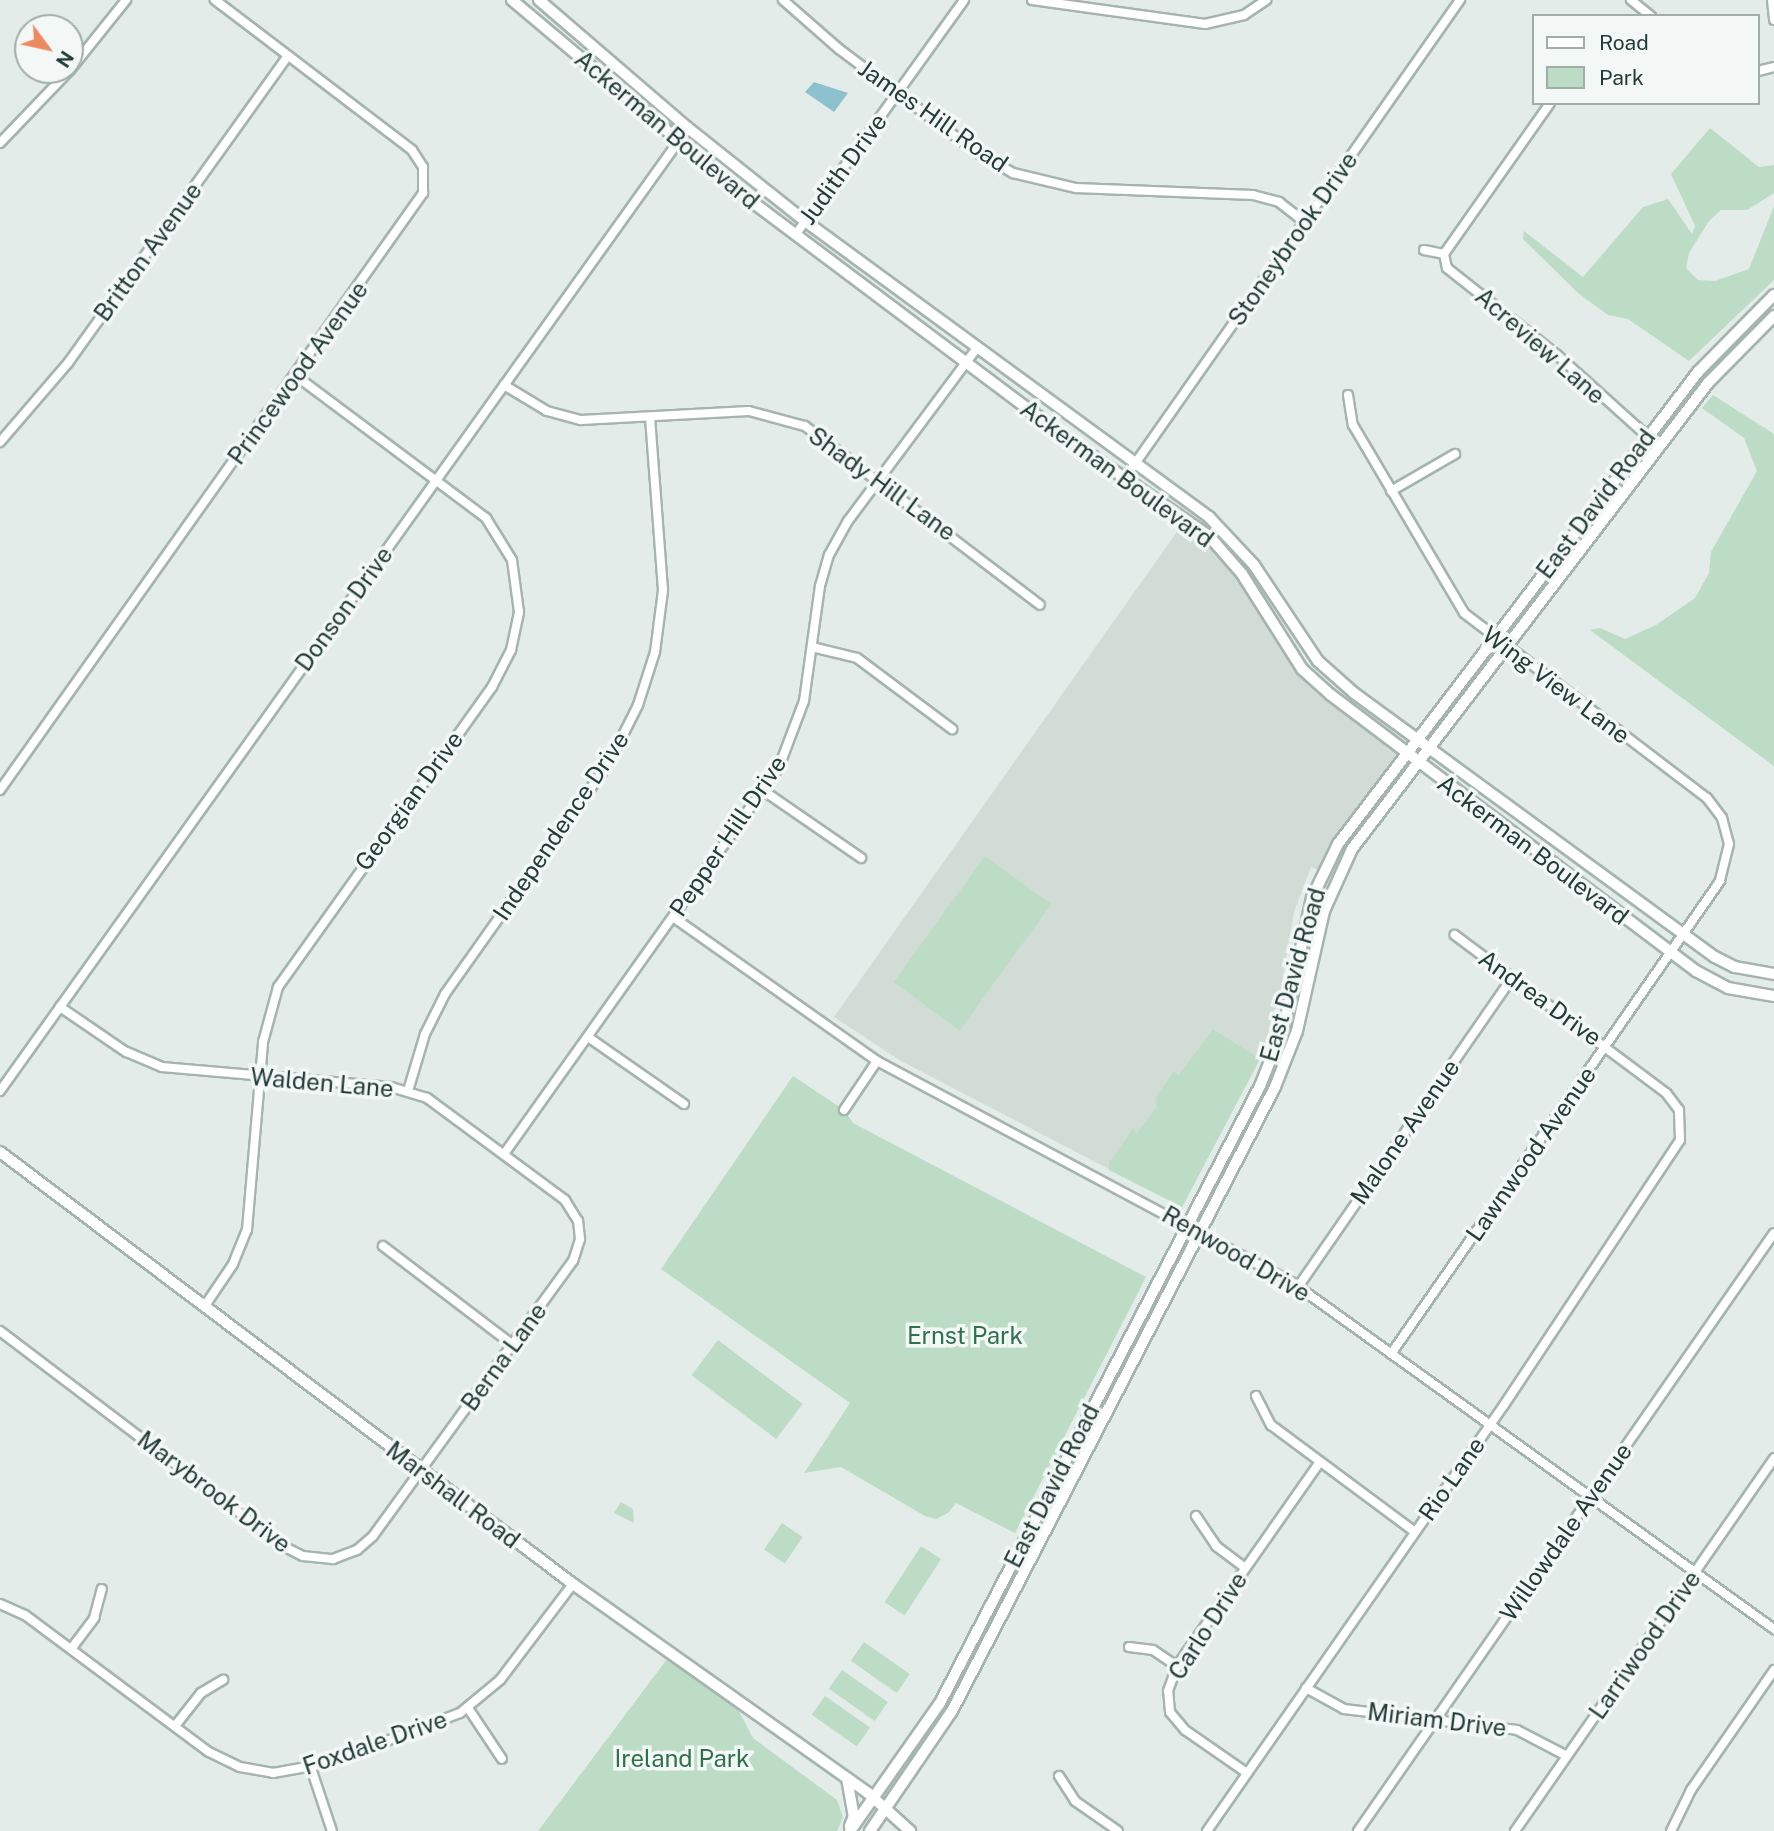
<!DOCTYPE html>
<style>
body{margin:0}
#map{position:relative;width:1774px;height:1831px;overflow:hidden;background:#e3ece8;font-family:"Public Sans",sans-serif}
div>[style]{position:absolute}
[style*='--x']{left:calc(var(--x)*1px);top:calc(var(--y)*1px);width:calc(var(--w)*1px);rotate:calc(var(--a)*1deg)}
.built>*{inset:0;background:#d1dcd7}
.green>*{inset:0;background:#bddcc6;transform-origin:0 0}
.water>*{inset:0;background:#8dc1ce}
.roads{filter:drop-shadow(2px 0 #a6b4af) drop-shadow(-2px 0 #a6b4af) drop-shadow(0 2px #a6b4af) drop-shadow(0 -2px #a6b4af)}
.minor>*{height:8px;margin:-4px;padding:0 4px;transform-origin:4px;border-radius:4px;background:#fff}
.tertiary>*{height:10px;margin:-5px;padding:0 5px;transform-origin:5px;border-radius:5px;background:#fff}
span{translate:-50% -50%;white-space:nowrap;text-align:center;line-height:1.15;-webkit-text-stroke:7px #f3f8f6;paint-order:stroke}
.street-label{font-size:24px;color:#233c37}
.park-label{font-size:24px;color:#2f714c}
.legend{position:absolute;left:1532px;top:14px;width:228px;height:91px;box-sizing:border-box;background:#f3f8f6;border:2px solid #a0adaa;margin:0;padding:9px 12px;list-style:none;font-size:21px;color:#233c37}
.legend li{display:flex;align-items:center;gap:14px;height:35px}
.legend b{width:35px;border:2px solid #a0adaa}
.north{position:absolute;left:14px;top:14px;width:70px;height:70px;box-sizing:border-box;background:#f3f8f6;border:2px solid #a0adaa;border-radius:50%;rotate:123deg;font-size:19px;font-weight:700;line-height:28px;text-align:center;color:#233c37}
.north::after{content:'';display:block;margin:auto;width:24px;height:32px;background:#eb8a61;clip-path:polygon(50% 0,100% 100%,50% 72%,0 100%)}
</style>
<div id="map">
<div class="built">
<i style="clip-path:polygon(1186px 519px,1242px 574px,1295px 660px,1406px 752px,1323px 873px,1311px 867px,1294px 912px,1279px 998px,1260px 1059px,1182px 1207px,901px 1061px,834px 1017px)"></i>
</div>
<div class="green">
<i style="clip-path:polygon(1710px 128px,1759px 167px,1774px 165px,1774px 193px,1747px 210px,1721px 210px,1709px 221px,1689px 253px,1686px 268px,1698px 280px,1715px 281px,1749px 269px,1774px 206px,1774px 280px,1689px 361px,1628px 319px,1608px 315px,1578px 293px,1523px 239px,1524px 231px,1583px 277px,1643px 207px,1668px 199px,1692px 234px,1695px 226px,1671px 174px)"></i>
<i style="clip-path:polygon(1713px 395px,1774px 434px,1774px 766px,1590px 630px,1600px 628px,1625px 639px,1656px 625px,1695px 598px,1709px 573px,1711px 552px,1757px 471px,1744px 438px,1702px 408px)"></i>
<i style="left:985px;top:856px;width:82px;height:156px;rotate:36deg"></i>
<i style="clip-path:polygon(1213px 1029px,1260px 1059px,1182px 1207px,1109px 1170px,1109px 1163px,1133px 1128px,1136px 1134px,1157px 1107px,1155px 1098px,1174px 1071px,1178px 1076px)"></i>
<i style="clip-path:polygon(793px 1076px,844px 1110px,853px 1123px,1146px 1277px,1015px 1533px,956px 1503px,948px 1513px,936px 1519px,925px 1516px,841px 1467px,804px 1473px,850px 1403px,661px 1269px)"></i>
<i style="left:718px;top:1340px;width:106px;height:44px;rotate:37deg"></i>
<i style="clip-path:polygon(621px 1502px,633px 1509px,634px 1523px,614px 1513px)"></i>
<i style="left:782px;top:1523px;width:25px;height:32px;rotate:34deg"></i>
<i style="left:921px;top:1546px;width:24px;height:67px;rotate:33deg"></i>
<i style="left:864px;top:1642px;width:56px;height:23px;rotate:35deg"></i>
<i style="clip-path:polygon(670px 1655px,733px 1700px,753px 1738px,837px 1800px,843px 1817px,837px 1831px,538px 1831px)"></i>
<i style="left:842px;top:1670px;width:56px;height:23px;rotate:35deg"></i>
<i style="left:825px;top:1696px;width:55px;height:23px;rotate:35deg"></i>
</div>
<div class="water">
<i style="clip-path:polygon(814px 82px,848px 93px,834px 112px,805px 92px)"></i>
</div>
<div class="roads">
<div class="minor">
<i style="--x:783;--y:0;--w:74;--a:41.2"></i>
<i style="--x:839;--y:49;--w:171;--a:36.9"></i>
<i style="--x:976;--y:152;--w:43;--a:29.6"></i>
<i style="--x:1013;--y:173;--w:65;--a:13.4"></i>
<i style="--x:1076;--y:188;--w:177;--a:2.3"></i>
<i style="--x:1253;--y:195;--w:27;--a:15"></i>
<i style="--x:1279;--y:202;--w:33;--a:38"></i>
<i style="--x:1032;--y:0;--w:175;--a:7.9"></i>
<i style="--x:1205;--y:24;--w:40;--a:-13"></i>
<i style="--x:1244;--y:15;--w:27;--a:-34"></i>
<i style="--x:1631;--y:0;--w:26;--a:39"></i>
<i style="--x:1772;--y:0;--w:20;--a:84"></i>
<i style="--x:1758;--y:71;--w:16;--a:-14"></i>
<i style="--x:0;--y:143;--w:101;--a:-46.2"></i>
<i style="--x:70;--y:70;--w:90;--a:-51.3"></i>
<i style="--x:796;--y:234;--w:288;--a:-54.3"></i>
<i style="--x:1424;--y:250;--w:20;--a:11"></i>
<i style="--x:1444;--y:254;--w:14;--a:78"></i>
<i style="--x:1447;--y:268;--w:140;--a:38.3"></i>
<i style="--x:1557;--y:355;--w:137;--a:42"></i>
<i style="--x:1444;--y:254;--w:184;--a:-54.9"></i>
<i style="--x:504;--y:385;--w:50;--a:31.2"></i>
<i style="--x:547;--y:411;--w:35;--a:15"></i>
<i style="--x:581;--y:420;--w:168;--a:-3.1"></i>
<i style="--x:749;--y:411;--w:58;--a:15"></i>
<i style="--x:805;--y:426;--w:295;--a:37.3"></i>
<i style="--x:1348;--y:395;--w:30;--a:81"></i>
<i style="--x:1353;--y:425;--w:218;--a:59.4"></i>
<i style="--x:1464;--y:613;--w:305;--a:37.3"></i>
<i style="--x:1707;--y:798;--w:25;--a:53"></i>
<i style="--x:1722;--y:818;--w:27;--a:75"></i>
<i style="--x:1729;--y:844;--w:38;--a:104"></i>
<i style="--x:1720;--y:881;--w:576;--a:124.82"></i>
<i style="--x:0;--y:442;--w:104;--a:-49.3"></i>
<i style="--x:68;--y:363;--w:378;--a:-54.4"></i>
<i style="--x:1125;--y:478;--w:584;--a:-54.98"></i>
<i style="--x:1391;--y:491;--w:74;--a:-30"></i>
<i style="--x:812;--y:647;--w:46;--a:13.7"></i>
<i style="--x:857;--y:658;--w:119;--a:36.8"></i>
<i style="--x:0;--y:790;--w:732;--a:-54.68"></i>
<i style="--x:423;--y:193;--w:26;--a:-90"></i>
<i style="--x:423;--y:167;--w:20;--a:-123"></i>
<i style="--x:412;--y:150;--w:248;--a:-142.7"></i>
<i style="--x:764;--y:791;--w:118;--a:34.6"></i>
<i style="--x:673;--y:917;--w:250;--a:35.2"></i>
<i style="--x:877;--y:1061;--w:472;--a:28.1"></i>
<i style="--x:1293;--y:1283;--w:593;--a:35.73"></i>
<i style="--x:588;--y:1037;--w:117;--a:34.9"></i>
<i style="--x:0;--y:1091;--w:1184;--a:-54.46"></i>
<i style="--x:408;--y:1091;--w:59;--a:-73.4"></i>
<i style="--x:425;--y:1034;--w:45;--a:-63.4"></i>
<i style="--x:445;--y:994;--w:286;--a:-54.7"></i>
<i style="--x:610;--y:761;--w:63;--a:-63.4"></i>
<i style="--x:638;--y:705;--w:56;--a:-72.2"></i>
<i style="--x:655;--y:652;--w:63;--a:-82.6"></i>
<i style="--x:663;--y:590;--w:173;--a:-94.3"></i>
<i style="--x:844;--y:1110;--w:59;--a:-56"></i>
<i style="--x:504;--y:1154;--w:475;--a:-54.6"></i>
<i style="--x:779;--y:767;--w:71;--a:-69.3"></i>
<i style="--x:804;--y:701;--w:116;--a:-82.1"></i>
<i style="--x:820;--y:586;--w:32;--a:-74"></i>
<i style="--x:829;--y:555;--w:39;--a:-61"></i>
<i style="--x:848;--y:521;--w:214;--a:-53.3"></i>
<i style="--x:383;--y:1246;--w:163;--a:37.3"></i>
<i style="--x:1298;--y:1287;--w:376;--a:-55.3"></i>
<i style="--x:204;--y:1307;--w:52;--a:-56"></i>
<i style="--x:233;--y:1264;--w:37;--a:-68"></i>
<i style="--x:247;--y:1230;--w:189;--a:-85.1"></i>
<i style="--x:263;--y:1042;--w:57;--a:-74.7"></i>
<i style="--x:278;--y:987;--w:369;--a:-54.5"></i>
<i style="--x:492;--y:687;--w:42;--a:-62.8"></i>
<i style="--x:511;--y:650;--w:39;--a:-78"></i>
<i style="--x:519;--y:612;--w:52;--a:-97.7"></i>
<i style="--x:512;--y:560;--w:49;--a:-121.8"></i>
<i style="--x:486;--y:518;--w:237;--a:-143.2"></i>
<i style="--x:0;--y:1331;--w:355;--a:37.2"></i>
<i style="--x:283;--y:1546;--w:22;--a:27"></i>
<i style="--x:303;--y:1556;--w:30;--a:6"></i>
<i style="--x:333;--y:1559;--w:26;--a:-21"></i>
<i style="--x:357;--y:1550;--w:21;--a:-41"></i>
<i style="--x:373;--y:1536;--w:340;--a:-54"></i>
<i style="--x:573;--y:1261;--w:23;--a:-72"></i>
<i style="--x:580;--y:1239;--w:18;--a:-96"></i>
<i style="--x:578;--y:1221;--w:25;--a:-122"></i>
<i style="--x:565;--y:1200;--w:172;--a:-143.5"></i>
<i style="--x:427;--y:1098;--w:38;--a:-163"></i>
<i style="--x:391;--y:1087;--w:230;--a:-175"></i>
<i style="--x:162;--y:1067;--w:39;--a:-157"></i>
<i style="--x:126;--y:1052;--w:80;--a:-145.7"></i>
<i style="--x:1256;--y:1396;--w:33;--a:63"></i>
<i style="--x:1271;--y:1425;--w:179;--a:36.6"></i>
<i style="--x:1196;--y:1516;--w:36;--a:56"></i>
<i style="--x:1216;--y:1546;--w:36;--a:37"></i>
<i style="--x:0;--y:1604;--w:27;--a:24"></i>
<i style="--x:25;--y:1615;--w:229;--a:36.7"></i>
<i style="--x:209;--y:1752;--w:34;--a:26"></i>
<i style="--x:240;--y:1767;--w:34;--a:10"></i>
<i style="--x:273;--y:1773;--w:57;--a:-10.1"></i>
<i style="--x:329;--y:1763;--w:140;--a:-20.9"></i>
<i style="--x:460;--y:1713;--w:52;--a:-39.5"></i>
<i style="--x:500;--y:1680;--w:121;--a:-52.8"></i>
<i style="--x:1129;--y:1647;--w:24;--a:7"></i>
<i style="--x:1153;--y:1650;--w:29;--a:34"></i>
<i style="--x:71;--y:1649;--w:39;--a:-53"></i>
<i style="--x:94;--y:1618;--w:30;--a:-75"></i>
<i style="--x:1306;--y:1688;--w:43;--a:28.9"></i>
<i style="--x:1344;--y:1709;--w:174;--a:6.9"></i>
<i style="--x:1517;--y:1730;--w:56;--a:27.5"></i>
<i style="--x:468;--y:1708;--w:61;--a:56.3"></i>
<i style="--x:175;--y:1726;--w:42;--a:-51.8"></i>
<i style="--x:201;--y:1693;--w:26;--a:-31"></i>
<i style="--x:311;--y:1768;--w:66;--a:71.6"></i>
<i style="--x:1247;--y:1773;--w:75;--a:-145.3"></i>
<i style="--x:1185;--y:1730;--w:23;--a:-130"></i>
<i style="--x:1170;--y:1712;--w:21;--a:-95"></i>
<i style="--x:1168;--y:1691;--w:27;--a:-70"></i>
<i style="--x:1177;--y:1666;--w:248;--a:-55"></i>
<i style="--x:1059;--y:1776;--w:30;--a:57"></i>
<i style="--x:1075;--y:1801;--w:52;--a:34.9"></i>
<i style="--x:1207;--y:1831;--w:519;--a:-55.12"></i>
<i style="--x:1504;--y:1405;--w:318;--a:-56.4"></i>
<i style="--x:1680;--y:1140;--w:30;--a:-92"></i>
<i style="--x:1679;--y:1110;--w:21;--a:-127"></i>
<i style="--x:1666;--y:1093;--w:264;--a:-143.2"></i>
<i style="--x:1358;--y:1831;--w:728;--a:-55.18"></i>
<i style="--x:1515;--y:1831;--w:454;--a:-55.2"></i>
<i style="--x:1671;--y:1831;--w:46;--a:-64"></i>
<i style="--x:1691;--y:1790;--w:146;--a:-55.3"></i>
</div>
<div class="tertiary">
<i style="--x:512;--y:0;--w:312;--a:40.1"></i>
<i style="--x:751;--y:201;--w:401;--a:36.9"></i>
<i style="--x:1072;--y:442;--w:168;--a:34.5"></i>
<i style="--x:1210;--y:537;--w:49;--a:49.1"></i>
<i style="--x:1242;--y:574;--w:112;--a:57.7"></i>
<i style="--x:1302;--y:669;--w:39;--a:42"></i>
<i style="--x:1331;--y:695;--w:458;--a:37.1"></i>
<i style="--x:1696;--y:971;--w:36;--a:28"></i>
<i style="--x:1728;--y:988;--w:47;--a:9.9"></i>
<i style="--x:539;--y:0;--w:196;--a:40.7"></i>
<i style="--x:688;--y:128;--w:149;--a:38.5"></i>
<i style="--x:805;--y:221;--w:501;--a:36.23"></i>
<i style="--x:1209;--y:517;--w:66;--a:46.8"></i>
<i style="--x:1254;--y:565;--w:115;--a:56.3"></i>
<i style="--x:1318;--y:661;--w:48;--a:41.6"></i>
<i style="--x:1354;--y:693;--w:447;--a:36.2"></i>
<i style="--x:1715;--y:957;--w:22;--a:27"></i>
<i style="--x:1735;--y:967;--w:40;--a:10"></i>
<i style="--x:0;--y:1152;--w:718;--a:37.01"></i>
<i style="--x:573;--y:1584;--w:362;--a:35.3"></i>
<i style="--x:868;--y:1793;--w:57;--a:42.1"></i>
<i style="--x:847;--y:1778;--w:39;--a:80"></i>
<i style="--x:854;--y:1816;--w:11;--a:112"></i>
<i style="--x:850;--y:1831;--w:156;--a:-54.9"></i>
<i style="--x:940;--y:1703;--w:695;--a:-62.59"></i>
<i style="--x:1260;--y:1086;--w:65;--a:-68.2"></i>
<i style="--x:1284;--y:1026;--w:131;--a:-77.7"></i>
<i style="--x:1312;--y:898;--w:60;--a:-64.3"></i>
<i style="--x:1338;--y:844;--w:594;--a:-52.67"></i>
<i style="--x:1698;--y:372;--w:108;--a:-45.4"></i>
<i style="--x:870;--y:1831;--w:145;--a:-55.7"></i>
<i style="--x:952;--y:1711;--w:703;--a:-62.63"></i>
<i style="--x:1275;--y:1087;--w:60;--a:-68.6"></i>
<i style="--x:1297;--y:1031;--w:123;--a:-77.3"></i>
<i style="--x:1324;--y:911;--w:68;--a:-65.7"></i>
<i style="--x:1352;--y:849;--w:586;--a:-52.62"></i>
<i style="--x:1708;--y:383;--w:94;--a:-45.4"></i>
</div>
</div>
<div class="street-label">
<span style="left:933px;top:116px;rotate:35deg">James Hill Road</span>
<span style="left:667px;top:130px;rotate:40deg">Ackerman Boulevard</span>
<span style="left:843px;top:169px;rotate:-54deg">Judith Drive</span>
<span style="left:1293px;top:239px;rotate:-55deg">Stoneybrook Drive</span>
<span style="left:148px;top:252px;rotate:-54deg">Britton Avenue</span>
<span style="left:1540px;top:346px;rotate:41deg">Acreview Lane</span>
<span style="left:298px;top:373px;rotate:-54deg">Princewood Avenue</span>
<span style="left:1117px;top:474px;rotate:36deg">Ackerman Boulevard</span>
<span style="left:882px;top:484px;rotate:36deg">Shady Hill Lane</span>
<span style="left:1596px;top:504px;rotate:-53deg">East David Road</span>
<span style="left:344px;top:609px;rotate:-54deg">Donson Drive</span>
<span style="left:1556px;top:685px;rotate:37deg">Wing View Lane</span>
<span style="left:409px;top:801px;rotate:-54deg">Georgian Drive</span>
<span style="left:561px;top:826px;rotate:-56deg">Independence Drive</span>
<span style="left:728px;top:836px;rotate:-56deg">Pepper Hill Drive</span>
<span style="left:1533px;top:850px;rotate:37deg">Ackerman Boulevard</span>
<span style="left:1293px;top:975px;rotate:-74deg">East David Road</span>
<span style="left:1540px;top:998px;rotate:36deg">Andrea Drive</span>
<span style="left:322px;top:1083px;rotate:5deg">Walden Lane</span>
<span style="left:1405px;top:1132px;rotate:-55deg">Malone Avenue</span>
<span style="left:1531px;top:1154px;rotate:-55deg">Lawnwood Avenue</span>
<span style="left:1236px;top:1254px;rotate:30deg">Renwood Drive</span>
<span style="left:504px;top:1357px;rotate:-54deg">Berna Lane</span>
<span style="left:1452px;top:1479px;rotate:-55deg">Rio Lane</span>
<span style="left:1052px;top:1486px;rotate:-63deg">East David Road</span>
<span style="left:214px;top:1492px;rotate:37deg">Marybrook Drive</span>
<span style="left:453px;top:1495px;rotate:37deg">Marshall Road</span>
<span style="left:1566px;top:1532px;rotate:-55deg">Willowdale Avenue</span>
<span style="left:1208px;top:1626px;rotate:-57deg">Carlo Drive</span>
<span style="left:1645px;top:1645px;rotate:-55deg">Larriwood Drive</span>
<span style="left:1437px;top:1720px;rotate:7deg">Miriam Drive</span>
<span style="left:375px;top:1743px;rotate:-19deg">Foxdale Drive</span>
</div>
<div class="park-label">
<span style="left:965px;top:1336px">Ernst Park</span>
<span style="left:682px;top:1759px">Ireland Park</span>
</div>
<ul class="legend">
<li><b style="height:9px;background:#fff"></b>Road</li>
<li><b style="height:19px;background:#bddcc6"></b>Park</li>
</ul>
<div class="north">N</div>
</div>
